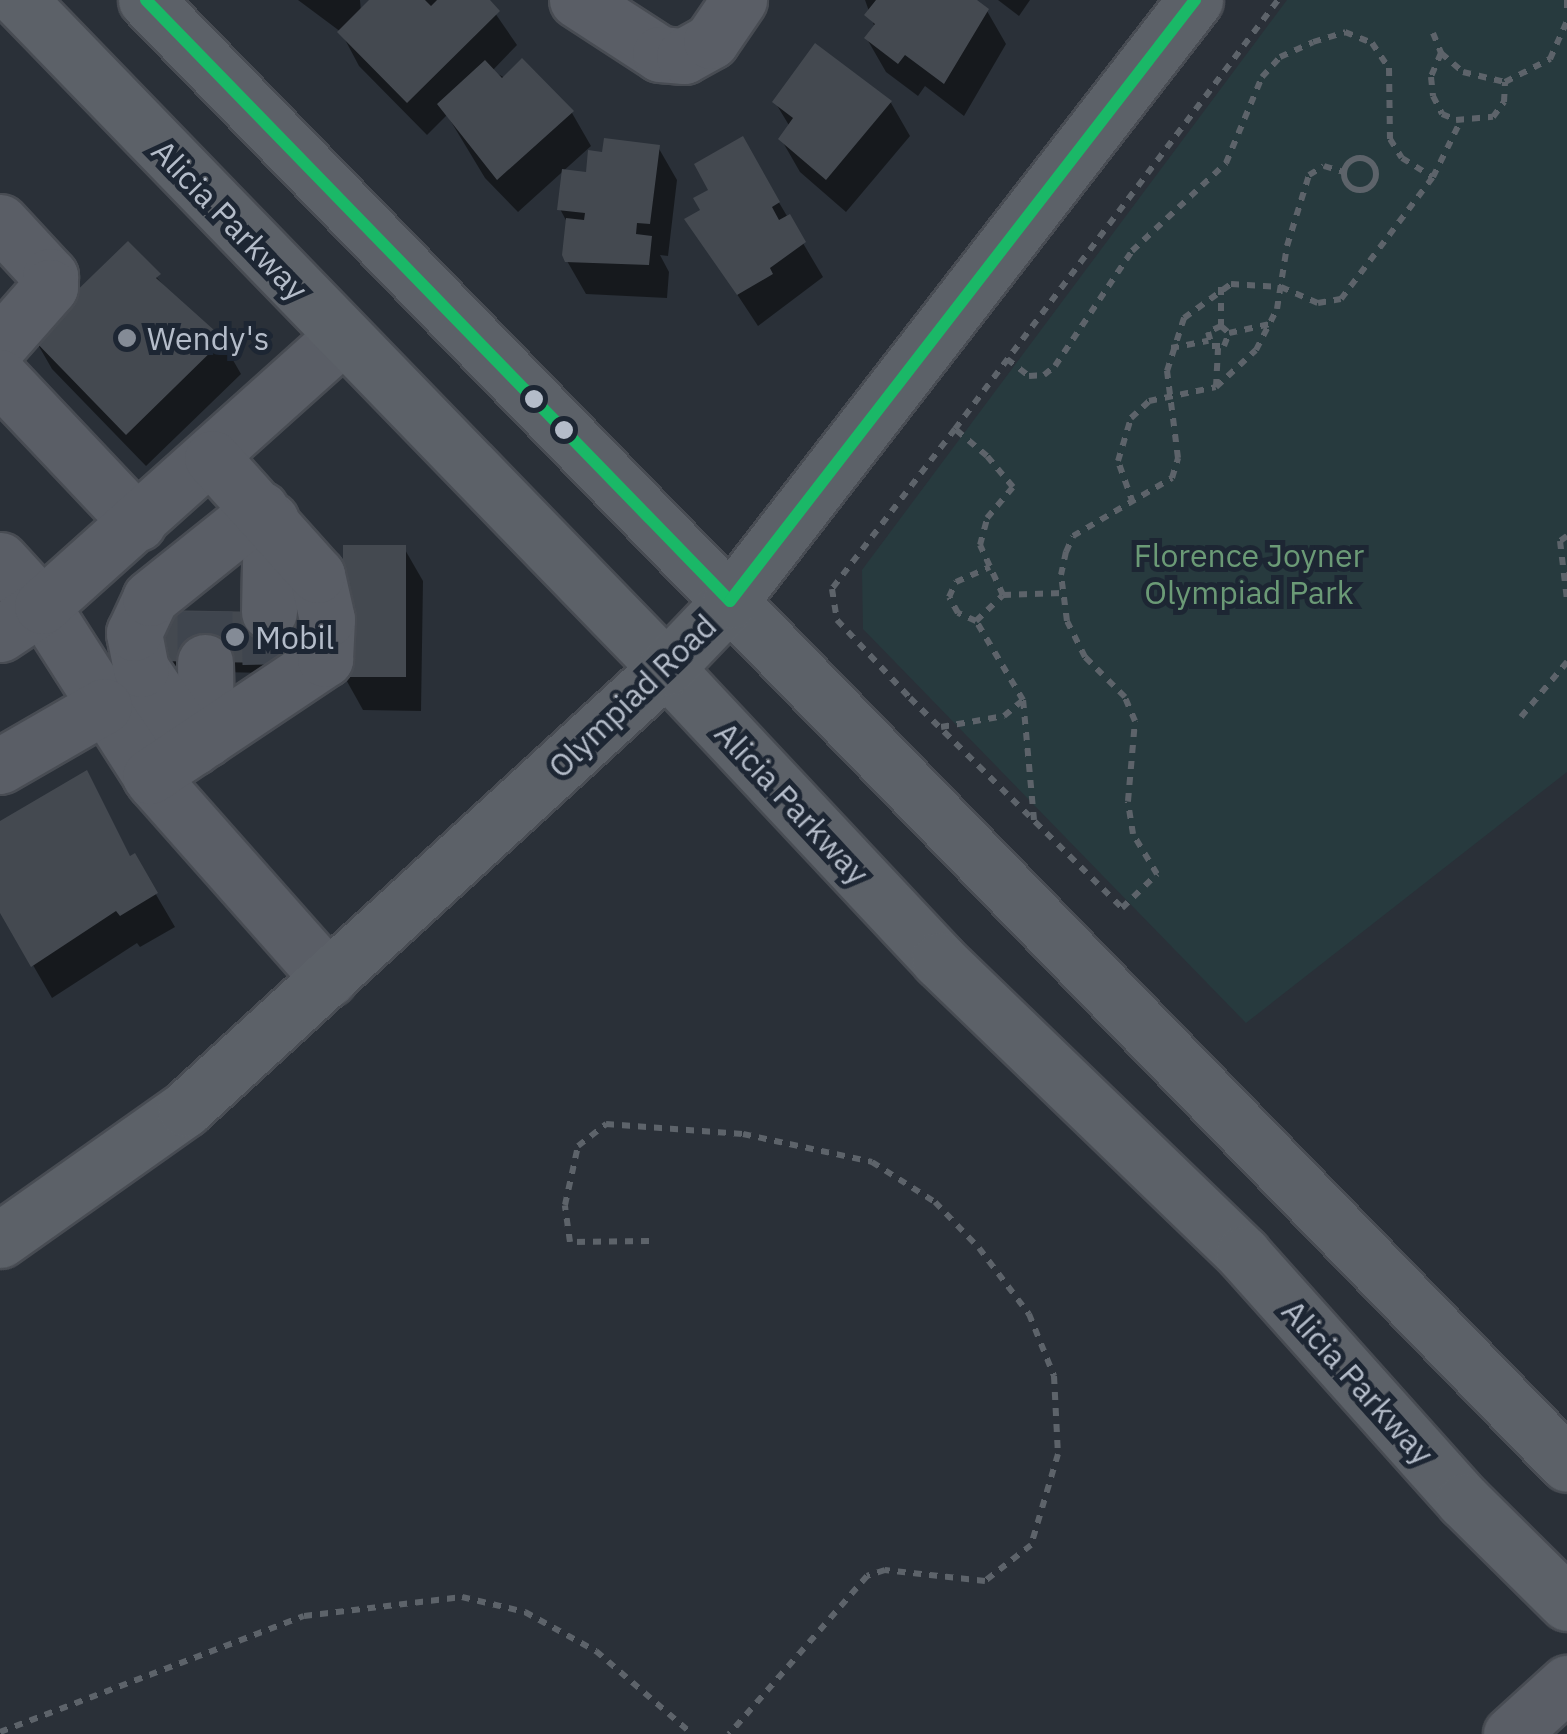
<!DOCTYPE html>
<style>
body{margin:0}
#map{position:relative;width:1567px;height:1734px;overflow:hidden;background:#2a3038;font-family:"IBM Plex Sans",sans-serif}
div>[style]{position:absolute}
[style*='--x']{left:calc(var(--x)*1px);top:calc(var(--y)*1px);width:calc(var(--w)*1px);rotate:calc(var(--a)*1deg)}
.green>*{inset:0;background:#273a3e}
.shadow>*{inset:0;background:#0007}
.building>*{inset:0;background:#444950;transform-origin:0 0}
.minor-tunnel>*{height:55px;margin-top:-27.5px;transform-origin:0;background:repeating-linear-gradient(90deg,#3f454e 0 55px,transparent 0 83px)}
.path>*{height:6px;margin-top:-3px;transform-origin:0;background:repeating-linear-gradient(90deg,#5d636a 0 8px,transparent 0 16px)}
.path>.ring{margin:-3px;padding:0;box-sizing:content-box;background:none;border:6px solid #5d636a;border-radius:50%}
.roads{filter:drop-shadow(2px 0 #484c53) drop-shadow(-2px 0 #484c53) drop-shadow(0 2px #484c53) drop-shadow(0 -2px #484c53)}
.minor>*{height:55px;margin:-27.5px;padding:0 27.5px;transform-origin:27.5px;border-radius:27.5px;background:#5a5e66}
.major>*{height:55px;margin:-27.5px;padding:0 27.5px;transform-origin:27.5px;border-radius:27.5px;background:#5c6168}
.bus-1>*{height:12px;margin:-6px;padding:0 6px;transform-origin:6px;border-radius:6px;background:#1ab867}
.dots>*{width:28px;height:28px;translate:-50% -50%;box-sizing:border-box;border:5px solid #1d2633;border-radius:50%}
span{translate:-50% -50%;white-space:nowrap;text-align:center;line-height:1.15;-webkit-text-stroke:10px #1d2633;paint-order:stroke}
.street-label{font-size:32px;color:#b4bcc9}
.poi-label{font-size:32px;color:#b4bcc9}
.left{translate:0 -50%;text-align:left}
.park-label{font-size:32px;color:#6b9a76}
</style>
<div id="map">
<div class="green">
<i style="clip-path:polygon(1287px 0,1567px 0,1567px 772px,1246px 1023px,863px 629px,862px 570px)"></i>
</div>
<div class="shadow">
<i style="clip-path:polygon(298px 0,360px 0,361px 12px,373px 0,486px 0,517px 45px,492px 71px,572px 113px,591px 146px,518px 212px,485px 178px,447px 115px,427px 135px,359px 66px,341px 32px)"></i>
<i style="clip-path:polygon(865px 0,973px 0,987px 11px,1006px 44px,964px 116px,925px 86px,918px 96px,886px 72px,867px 39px,875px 28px)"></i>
<i style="clip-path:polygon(998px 0,1030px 0,1019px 16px)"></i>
<i style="clip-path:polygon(816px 47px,891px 103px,910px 136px,846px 212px,800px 172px,781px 139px,790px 127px,775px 102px)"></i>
<i style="clip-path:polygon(742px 140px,823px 277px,758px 326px,688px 220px,704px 211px)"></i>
<i style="clip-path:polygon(658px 147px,677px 180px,668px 256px,660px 255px,669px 272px,667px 298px,586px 294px,567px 261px,568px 224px,560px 209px,588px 174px)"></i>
<i style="clip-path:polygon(128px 244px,188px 314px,222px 341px,241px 374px,146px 466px,52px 369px,33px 336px)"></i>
<i style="clip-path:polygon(404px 548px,423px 581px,421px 711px,363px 710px,344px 676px)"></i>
<i style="clip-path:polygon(160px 612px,317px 674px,165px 671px)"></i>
<i style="clip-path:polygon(0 824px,134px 857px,175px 927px,140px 947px,137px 943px,52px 998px,0 908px)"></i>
</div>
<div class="building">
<i style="clip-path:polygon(369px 0,425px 0,431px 6px,437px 0,490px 0,500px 11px,407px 103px,337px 32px)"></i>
<i style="clip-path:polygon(876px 0,977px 0,989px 9px,944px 84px,905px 55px,898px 64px,864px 38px,875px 24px,864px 15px)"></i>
<i style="clip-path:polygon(815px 43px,892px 101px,826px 180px,778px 139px,793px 118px,772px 102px)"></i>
<i style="clip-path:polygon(522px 58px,574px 111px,497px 180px,437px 104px,485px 60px,502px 78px)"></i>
<i style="clip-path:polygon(743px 136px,780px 202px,772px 207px,779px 220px,790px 214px,806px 242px,770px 268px,773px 274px,737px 295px,684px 219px,700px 210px,693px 198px,708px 190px,694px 164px)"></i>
<i style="clip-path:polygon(604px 138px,660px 145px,650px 224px,637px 223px,636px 234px,652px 236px,649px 265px,565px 262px,562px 255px,566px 218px,584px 220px,585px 213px,557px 210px,562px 169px,586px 172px,588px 150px,602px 152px)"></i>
<i style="clip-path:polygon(128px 241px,161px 274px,156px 278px,224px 339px,126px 435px,30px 336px)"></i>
<i style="left:343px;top:545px;width:63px;height:132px"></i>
<i style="left:157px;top:610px;width:157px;height:51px;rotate:1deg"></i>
<i style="clip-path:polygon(87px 770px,130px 856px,135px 853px,158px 893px,120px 916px,116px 911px,31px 967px,0 913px,0 821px)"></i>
</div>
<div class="minor-tunnel">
<i style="--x:269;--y:612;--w:52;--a:88.9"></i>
<i style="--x:205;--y:662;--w:51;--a:-90"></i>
</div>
<div class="path">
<i style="--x:1567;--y:0;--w:15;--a:90"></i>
<i style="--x:1433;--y:33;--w:22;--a:68"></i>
<i style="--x:1441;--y:53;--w:29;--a:41"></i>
<i style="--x:1463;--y:72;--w:43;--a:13.4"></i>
<i style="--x:1505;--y:82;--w:51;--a:-27.1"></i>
<i style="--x:1550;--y:59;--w:42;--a:-65.9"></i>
<i style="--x:1441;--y:53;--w:26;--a:113"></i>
<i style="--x:1431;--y:77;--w:19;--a:84"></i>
<i style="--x:1433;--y:96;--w:20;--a:63"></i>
<i style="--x:1442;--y:114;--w:15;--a:23"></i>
<i style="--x:1456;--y:120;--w:37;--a:-5"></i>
<i style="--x:1493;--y:117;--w:19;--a:-54"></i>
<i style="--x:1504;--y:102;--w:20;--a:-87"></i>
<i class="ring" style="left:1344px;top:158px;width:26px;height:26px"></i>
<i style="--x:1221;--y:287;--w:39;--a:90"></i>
<i style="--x:1221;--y:326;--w:11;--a:41"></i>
<i style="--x:1229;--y:333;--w:42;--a:-12.4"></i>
<i style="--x:1221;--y:326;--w:14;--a:155"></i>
<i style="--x:1208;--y:332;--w:15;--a:74"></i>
<i style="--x:1212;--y:346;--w:12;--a:0"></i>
<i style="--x:1224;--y:346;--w:14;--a:-69"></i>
<i style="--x:1171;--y:348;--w:38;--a:-11"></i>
<i style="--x:1007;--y:359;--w:28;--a:38"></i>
<i style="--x:1029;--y:376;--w:15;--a:-4"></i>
<i style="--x:1044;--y:375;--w:14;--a:-39"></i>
<i style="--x:1055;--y:366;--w:138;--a:-56.2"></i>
<i style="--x:1132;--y:251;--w:129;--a:-43.1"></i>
<i style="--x:1226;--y:163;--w:93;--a:-67.3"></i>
<i style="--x:1262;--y:77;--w:27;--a:-48"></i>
<i style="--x:1280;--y:57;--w:36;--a:-24"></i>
<i style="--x:1313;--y:42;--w:34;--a:-17"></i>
<i style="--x:1345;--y:32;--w:29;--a:22"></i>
<i style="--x:1372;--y:43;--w:30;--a:56"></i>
<i style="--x:1389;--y:68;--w:71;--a:89.2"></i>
<i style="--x:1390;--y:139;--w:22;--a:58"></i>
<i style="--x:1402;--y:158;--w:36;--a:32"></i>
<i style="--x:1216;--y:387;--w:39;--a:-87"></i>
<i style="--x:955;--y:429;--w:537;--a:-53.02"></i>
<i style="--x:1133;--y:503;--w:45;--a:-109.7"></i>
<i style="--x:1118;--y:461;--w:45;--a:-73.2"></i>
<i style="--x:1131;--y:418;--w:25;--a:-43"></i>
<i style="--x:1149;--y:401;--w:68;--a:-11.8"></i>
<i style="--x:1216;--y:387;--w:54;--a:-42.8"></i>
<i style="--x:1256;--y:350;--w:46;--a:-62.9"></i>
<i style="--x:1277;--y:309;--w:64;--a:-81"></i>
<i style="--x:1287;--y:246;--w:74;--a:-72.8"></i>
<i style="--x:1309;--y:175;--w:17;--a:-31"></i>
<i style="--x:1324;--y:166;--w:21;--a:17"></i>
<i style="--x:1567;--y:536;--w:9;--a:144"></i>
<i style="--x:1560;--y:541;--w:59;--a:83.2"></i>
<i style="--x:1003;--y:595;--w:60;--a:-1.9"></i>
<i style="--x:976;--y:621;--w:20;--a:-156"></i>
<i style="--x:958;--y:613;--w:18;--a:-119"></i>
<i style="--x:949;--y:597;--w:17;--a:-65"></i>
<i style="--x:956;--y:582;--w:37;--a:-24"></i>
<i style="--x:1521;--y:717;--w:72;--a:-50.1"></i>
<i style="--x:941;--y:727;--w:64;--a:-9.9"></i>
<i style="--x:1004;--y:716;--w:23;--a:-40"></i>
<i style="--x:1034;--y:820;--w:121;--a:-95.2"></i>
<i style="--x:1023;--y:700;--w:92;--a:-120.7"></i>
<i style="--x:976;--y:621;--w:37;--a:-44"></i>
<i style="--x:1003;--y:595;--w:55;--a:-114.7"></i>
<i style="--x:980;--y:545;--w:28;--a:-75"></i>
<i style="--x:987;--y:518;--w:40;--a:-50"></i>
<i style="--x:1013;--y:487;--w:40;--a:-130"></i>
<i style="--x:987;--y:456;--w:42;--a:-139.8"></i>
<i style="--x:955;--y:429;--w:202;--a:127.6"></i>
<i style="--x:832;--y:589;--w:31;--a:81"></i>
<i style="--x:837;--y:620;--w:107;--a:46.9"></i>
<i style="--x:910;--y:698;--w:298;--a:44.7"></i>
<i style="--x:1122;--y:908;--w:49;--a:-44.2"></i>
<i style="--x:1157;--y:874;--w:47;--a:-121"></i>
<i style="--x:1133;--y:834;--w:33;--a:-99"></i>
<i style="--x:1128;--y:801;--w:80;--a:-85"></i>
<i style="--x:1135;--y:721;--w:26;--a:-113"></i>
<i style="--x:1125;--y:697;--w:57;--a:-135"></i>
<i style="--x:1085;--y:657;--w:40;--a:-116.6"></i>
<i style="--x:1067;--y:621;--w:46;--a:-97.4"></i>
<i style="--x:1061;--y:575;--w:24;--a:-78"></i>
<i style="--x:1066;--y:552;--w:17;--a:-66"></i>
<i style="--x:1073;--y:536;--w:115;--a:-30.4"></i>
<i style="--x:1172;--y:478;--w:21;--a:-73"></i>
<i style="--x:1178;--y:458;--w:88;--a:-97.2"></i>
<i style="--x:1167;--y:371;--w:56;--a:-72.2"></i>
<i style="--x:1184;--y:318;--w:58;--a:-35.9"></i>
<i style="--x:1231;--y:284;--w:50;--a:3.4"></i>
<i style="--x:1281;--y:287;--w:40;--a:23.4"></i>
<i style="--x:1318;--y:303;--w:23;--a:-10"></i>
<i style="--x:1341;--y:299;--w:153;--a:-53"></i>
<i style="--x:1433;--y:177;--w:64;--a:-63.8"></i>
<i style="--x:649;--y:1241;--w:79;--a:179.3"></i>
<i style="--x:570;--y:1242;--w:37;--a:-98"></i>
<i style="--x:565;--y:1205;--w:60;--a:-77.6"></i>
<i style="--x:578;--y:1146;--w:36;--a:-38"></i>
<i style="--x:606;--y:1124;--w:137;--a:4.2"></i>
<i style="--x:743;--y:1134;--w:132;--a:12.2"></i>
<i style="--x:872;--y:1162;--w:75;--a:32.4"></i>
<i style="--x:935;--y:1202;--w:64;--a:46.3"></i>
<i style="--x:979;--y:1248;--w:83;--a:52.9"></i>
<i style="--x:1029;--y:1314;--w:67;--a:68"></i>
<i style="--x:1054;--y:1376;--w:78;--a:87.1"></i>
<i style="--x:1058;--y:1454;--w:95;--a:106.5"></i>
<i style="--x:1031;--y:1545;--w:58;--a:142"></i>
<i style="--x:985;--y:1581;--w:101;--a:-173.7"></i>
<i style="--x:885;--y:1570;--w:19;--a:162"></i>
<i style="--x:867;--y:1576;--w:210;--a:131.1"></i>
<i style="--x:0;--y:1732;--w:325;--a:-20.9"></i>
<i style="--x:304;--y:1616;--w:159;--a:-6.9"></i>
<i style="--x:462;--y:1597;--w:65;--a:13.4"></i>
<i style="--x:525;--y:1612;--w:81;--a:28.8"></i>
<i style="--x:596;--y:1651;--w:127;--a:40.8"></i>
</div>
<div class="roads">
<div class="minor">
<i style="--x:577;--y:0;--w:99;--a:33"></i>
<i style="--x:660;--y:54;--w:24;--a:5"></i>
<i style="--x:684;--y:56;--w:31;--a:-29"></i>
<i style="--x:711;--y:41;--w:50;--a:-55.7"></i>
<i style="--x:0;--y:222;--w:74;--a:47.2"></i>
<i style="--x:50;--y:276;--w:11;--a:90"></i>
<i style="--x:50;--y:287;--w:76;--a:131.3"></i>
<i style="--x:0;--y:377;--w:201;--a:46.6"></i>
<i style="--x:0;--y:560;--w:62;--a:47.6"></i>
<i style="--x:42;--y:606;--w:208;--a:57.4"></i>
<i style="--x:154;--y:781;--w:264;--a:48.5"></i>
<i style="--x:269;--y:612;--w:92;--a:-88.8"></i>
<i style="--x:0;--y:634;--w:50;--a:-33.7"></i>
<i style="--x:42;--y:606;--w:404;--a:-41.9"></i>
<i style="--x:205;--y:662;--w:77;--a:89.3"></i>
<i style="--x:194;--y:747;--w:94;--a:-124.2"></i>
<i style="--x:141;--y:669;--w:37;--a:-101"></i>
<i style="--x:134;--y:633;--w:38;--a:-65"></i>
<i style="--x:150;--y:598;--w:142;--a:-38.7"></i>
<i style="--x:0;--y:766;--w:120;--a:-30"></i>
<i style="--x:150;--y:776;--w:211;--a:-33.8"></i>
<i style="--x:325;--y:659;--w:40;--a:-87.1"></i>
<i style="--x:327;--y:619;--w:45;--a:-102.8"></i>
<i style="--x:317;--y:575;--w:157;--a:-131.9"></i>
<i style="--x:1511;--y:1734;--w:76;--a:-42.3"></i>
</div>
<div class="major">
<i style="--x:19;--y:0;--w:930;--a:45.91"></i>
<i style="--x:666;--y:668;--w:400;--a:46.9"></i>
<i style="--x:939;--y:960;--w:423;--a:44"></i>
<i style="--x:1243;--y:1254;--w:331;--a:48.2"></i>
<i style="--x:1464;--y:1501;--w:145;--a:44.7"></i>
<i style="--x:146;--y:0;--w:2040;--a:45.85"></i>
<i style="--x:0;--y:1240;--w:227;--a:-35.3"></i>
<i style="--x:185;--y:1109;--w:653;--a:-42.52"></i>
<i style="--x:666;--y:668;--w:93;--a:-46.3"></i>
<i style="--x:730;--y:601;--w:760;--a:-52.27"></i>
</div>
</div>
<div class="bus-1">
<i style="--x:146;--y:0;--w:838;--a:45.82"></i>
<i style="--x:730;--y:601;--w:760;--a:-52.27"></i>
</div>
<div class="dots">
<i style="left:127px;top:338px;background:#848b96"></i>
<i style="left:534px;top:399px;background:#b4bcc9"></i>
<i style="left:564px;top:430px;background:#b4bcc9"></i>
<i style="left:235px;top:637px;background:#848b96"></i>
</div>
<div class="street-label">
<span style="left:230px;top:220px;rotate:46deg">Alicia Parkway</span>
<span style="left:632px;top:696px;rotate:-44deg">Olympiad Road</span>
<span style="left:792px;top:803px;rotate:47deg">Alicia Parkway</span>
<span style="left:1358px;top:1382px;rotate:48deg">Alicia Parkway</span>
</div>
<div class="poi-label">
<span class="left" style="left:147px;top:338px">Wendy's</span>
<span class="left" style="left:255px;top:637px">Mobil</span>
</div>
<div class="park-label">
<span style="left:1249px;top:574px">Florence Joyner<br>Olympiad Park</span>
</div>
</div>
